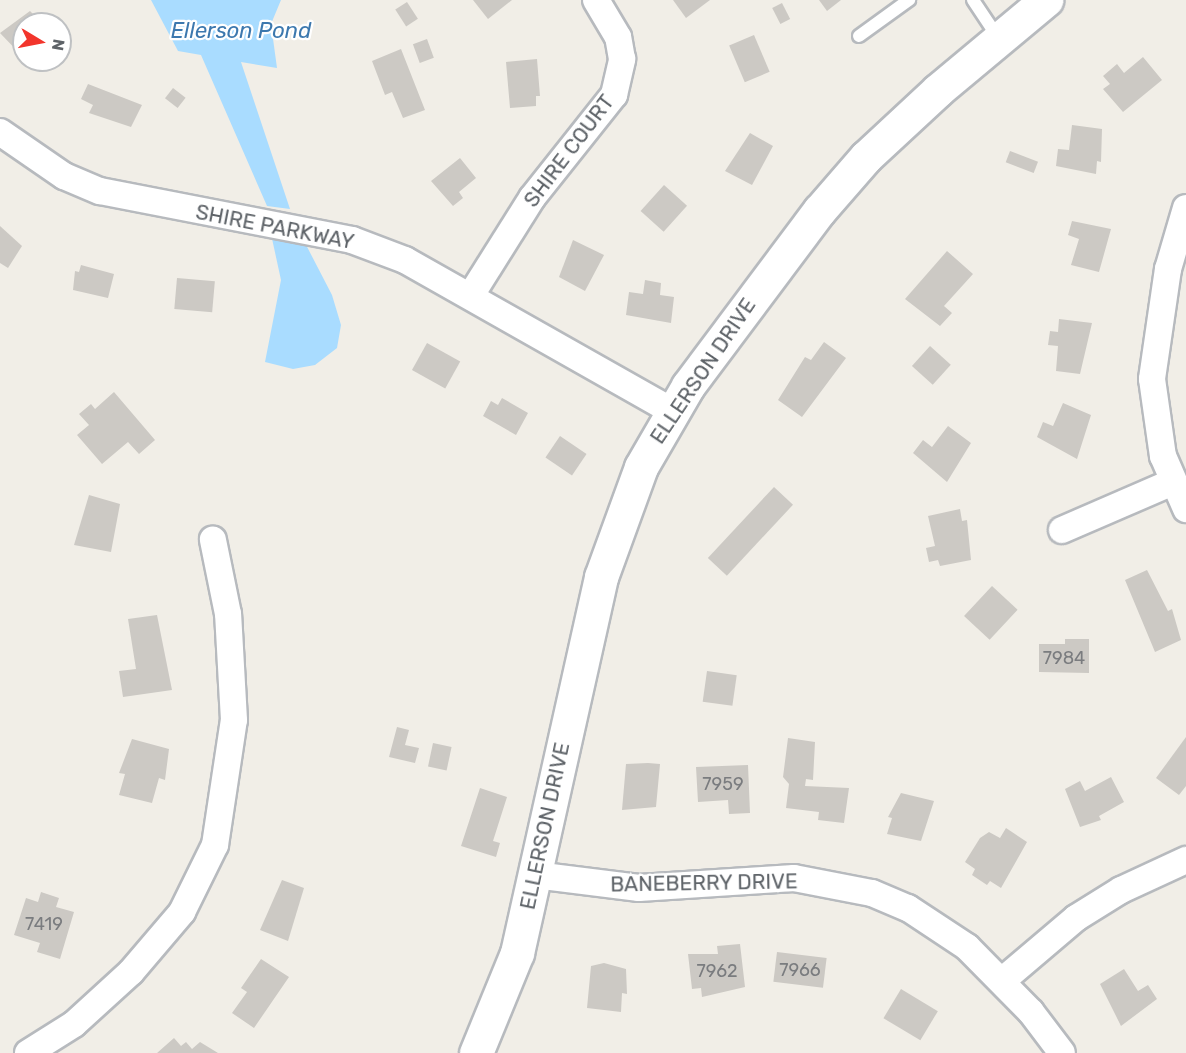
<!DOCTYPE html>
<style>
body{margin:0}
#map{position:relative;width:1186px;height:1053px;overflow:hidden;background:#f1eee7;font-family:Rubik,sans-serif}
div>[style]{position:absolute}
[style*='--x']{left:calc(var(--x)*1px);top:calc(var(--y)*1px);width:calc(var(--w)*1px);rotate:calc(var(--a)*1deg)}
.water>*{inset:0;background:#a9dcff}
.building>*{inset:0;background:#ccc9c4;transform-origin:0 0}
.roads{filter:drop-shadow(2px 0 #b7babe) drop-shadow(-2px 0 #b7babe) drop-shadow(0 2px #b7babe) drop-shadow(0 -2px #b7babe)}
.lane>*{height:12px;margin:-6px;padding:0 6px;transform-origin:6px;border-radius:6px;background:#fff}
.street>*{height:26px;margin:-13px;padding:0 13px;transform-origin:13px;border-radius:13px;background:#fff}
.secondary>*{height:33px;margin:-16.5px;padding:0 16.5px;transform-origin:16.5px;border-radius:16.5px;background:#fff}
span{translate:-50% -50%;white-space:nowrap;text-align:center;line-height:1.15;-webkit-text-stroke:4.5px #fff;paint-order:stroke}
.number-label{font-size:18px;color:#7a7c7f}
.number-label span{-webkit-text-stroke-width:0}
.street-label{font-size:21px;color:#5e6368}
.water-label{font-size:22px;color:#3c78ae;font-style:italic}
.north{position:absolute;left:12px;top:12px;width:60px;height:60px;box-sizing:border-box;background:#fff;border:2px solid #bfc1c3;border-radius:50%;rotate:100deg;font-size:16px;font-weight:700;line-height:24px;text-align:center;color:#5e6368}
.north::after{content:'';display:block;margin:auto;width:21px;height:27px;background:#f2352c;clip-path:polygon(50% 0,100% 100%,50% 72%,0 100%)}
</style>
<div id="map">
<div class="water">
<i style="clip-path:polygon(151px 0,281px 0,271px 24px,277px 68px,241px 62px,290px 209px,267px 206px,201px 55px,178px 51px)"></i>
<i style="clip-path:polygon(271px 234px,303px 239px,332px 295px,341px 325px,337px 348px,315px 365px,293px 369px,265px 362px,281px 280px)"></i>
</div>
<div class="building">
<i style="clip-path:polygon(473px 0,512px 0,488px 19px)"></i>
<i style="clip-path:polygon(673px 0,710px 0,686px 18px)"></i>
<i style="clip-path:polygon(819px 0,841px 0,827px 11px)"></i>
<i style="left:407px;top:2px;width:20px;height:14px;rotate:57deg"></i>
<i style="left:782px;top:3px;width:18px;height:11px;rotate:63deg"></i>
<i style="clip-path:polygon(30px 11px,38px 19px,24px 24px,23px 57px,0 33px)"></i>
<i style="left:754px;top:35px;width:40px;height:27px;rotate:67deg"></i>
<i style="left:427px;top:39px;width:20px;height:15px;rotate:70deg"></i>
<i style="clip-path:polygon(401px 49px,425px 110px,403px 118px,392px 92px,385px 95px,372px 61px)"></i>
<i style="clip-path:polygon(1143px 57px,1162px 80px,1123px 112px,1103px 89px,1110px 84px,1103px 76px,1117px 64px,1124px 73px)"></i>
<i style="clip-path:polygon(537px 59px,540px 96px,536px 96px,536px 106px,510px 108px,506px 62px)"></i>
<i style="clip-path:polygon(88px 84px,142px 105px,131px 127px,89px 113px,93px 105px,81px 99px)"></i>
<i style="left:173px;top:88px;width:16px;height:13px;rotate:38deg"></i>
<i style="clip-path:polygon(1072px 125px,1102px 129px,1101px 162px,1097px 161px,1096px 174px,1056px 166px,1058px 149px,1069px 150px)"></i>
<i style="clip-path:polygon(750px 133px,773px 146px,752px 185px,725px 171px)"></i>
<i style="left:1010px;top:151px;width:30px;height:12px;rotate:21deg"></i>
<i style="clip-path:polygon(460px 158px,476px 178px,459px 192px,463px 198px,453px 206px,431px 181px)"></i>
<i style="left:664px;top:185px;width:31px;height:35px;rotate:42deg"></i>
<i style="clip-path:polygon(1072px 221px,1111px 229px,1099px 272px,1071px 265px,1079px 239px,1068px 235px)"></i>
<i style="clip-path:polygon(0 226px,22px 246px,8px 268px,0 263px)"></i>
<i style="clip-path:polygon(573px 240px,604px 255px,585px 291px,559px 277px)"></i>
<i style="clip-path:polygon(947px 251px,973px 274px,944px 306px,952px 313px,940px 326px,905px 299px)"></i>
<i style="clip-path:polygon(81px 265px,114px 274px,108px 298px,73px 290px,75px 271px,79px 272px)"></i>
<i style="left:177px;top:278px;width:38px;height:31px;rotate:5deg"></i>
<i style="clip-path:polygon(645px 280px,661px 283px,660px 295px,674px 297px,671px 323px,626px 315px,629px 292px,643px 294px)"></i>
<i style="clip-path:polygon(1059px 319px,1092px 323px,1080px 374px,1056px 371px,1058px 346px,1048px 345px,1050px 331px,1058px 332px)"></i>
<i style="clip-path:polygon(824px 342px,846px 358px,802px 417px,778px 400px,805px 357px,811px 360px)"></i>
<i style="left:427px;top:343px;width:38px;height:31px;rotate:29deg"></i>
<i style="left:930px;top:346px;width:28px;height:27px;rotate:42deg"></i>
<i style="clip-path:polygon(114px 392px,155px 440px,139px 454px,128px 442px,102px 464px,77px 435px,89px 425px,79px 414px,91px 404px,95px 409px)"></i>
<i style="clip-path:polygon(502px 398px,528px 413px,516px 435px,483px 416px,491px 401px,498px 405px)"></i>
<i style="clip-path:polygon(1063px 403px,1091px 415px,1077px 459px,1037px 437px,1043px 422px,1053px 426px)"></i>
<i style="clip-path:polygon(948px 426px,971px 443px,947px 482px,913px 453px,923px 440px,932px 447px)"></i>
<i style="left:560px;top:436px;width:32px;height:26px;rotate:34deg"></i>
<i style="left:774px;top:487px;width:26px;height:97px;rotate:43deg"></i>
<i style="clip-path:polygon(89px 495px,120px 504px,111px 552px,74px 545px)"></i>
<i style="clip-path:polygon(960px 509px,962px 521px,967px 520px,971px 560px,940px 566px,938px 560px,929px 562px,926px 548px,935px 546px,928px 516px)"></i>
<i style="clip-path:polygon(1147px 570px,1168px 611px,1172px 609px,1181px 640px,1155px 652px,1125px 580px)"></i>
<i style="left:992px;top:586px;width:35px;height:41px;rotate:43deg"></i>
<i style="clip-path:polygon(157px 615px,172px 690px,123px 697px,119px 671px,136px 669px,128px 619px)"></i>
<i style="clip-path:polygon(1065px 639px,1089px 639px,1089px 673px,1039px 672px,1039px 644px,1065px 644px)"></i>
<i style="left:707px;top:671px;width:30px;height:31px;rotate:8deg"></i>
<i style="clip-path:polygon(397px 727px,409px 730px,405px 745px,419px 748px,415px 763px,389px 757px)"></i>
<i style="clip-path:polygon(1186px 737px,1186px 786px,1179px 795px,1156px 778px)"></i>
<i style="clip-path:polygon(788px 738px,815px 742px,813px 780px,806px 779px,805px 786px,849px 788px,844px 823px,818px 820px,819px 812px,786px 808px,789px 784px,783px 777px)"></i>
<i style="clip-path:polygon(132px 739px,169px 749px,165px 780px,159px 778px,152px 803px,119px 795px,125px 774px,119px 773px)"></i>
<i style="left:433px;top:743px;width:19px;height:24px;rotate:12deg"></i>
<i style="clip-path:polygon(648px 763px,660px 764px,656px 807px,622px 810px,626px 764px)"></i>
<i style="clip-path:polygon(748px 765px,750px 813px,729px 814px,728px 800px,698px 802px,696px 767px)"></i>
<i style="clip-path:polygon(1111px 777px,1124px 802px,1099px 816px,1101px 820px,1080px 827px,1065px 789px,1080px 781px,1085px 791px)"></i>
<i style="clip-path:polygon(480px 788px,507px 797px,493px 841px,500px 843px,496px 857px,461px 846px)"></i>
<i style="clip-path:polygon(901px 793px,934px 801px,921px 841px,887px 834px,892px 818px,888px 817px)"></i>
<i style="clip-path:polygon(1006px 828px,1027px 842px,1001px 888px,990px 881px,987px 885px,972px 875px,975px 869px,965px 862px,980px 838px,989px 832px,1000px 838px)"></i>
<i style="clip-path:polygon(282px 880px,304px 888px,288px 941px,260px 930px)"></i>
<i style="clip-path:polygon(41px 892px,59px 898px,56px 907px,74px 912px,60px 959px,37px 952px,40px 943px,14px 935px,26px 898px,38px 902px)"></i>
<i style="clip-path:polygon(740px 944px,745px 987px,702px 997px,701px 988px,692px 989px,688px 954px,718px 954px,717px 946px)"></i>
<i style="left:777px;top:952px;width:50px;height:30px;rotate:7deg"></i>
<i style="clip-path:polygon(261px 959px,289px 977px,254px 1028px,232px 1013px,247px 992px,241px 988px)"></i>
<i style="clip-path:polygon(604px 963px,626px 969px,627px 994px,622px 993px,621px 1012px,587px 1008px,591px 966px)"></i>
<i style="clip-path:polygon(1124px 969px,1138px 991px,1148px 985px,1157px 999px,1121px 1026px,1100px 984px)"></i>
<i style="left:901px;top:989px;width:43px;height:34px;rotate:31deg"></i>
<i style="clip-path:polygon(174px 1038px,181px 1046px,186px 1042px,192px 1049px,200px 1042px,218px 1053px,157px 1053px)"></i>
</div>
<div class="roads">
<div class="lane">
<i style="--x:973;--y:0;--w:47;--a:56.3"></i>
<i style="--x:859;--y:36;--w:62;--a:-35.8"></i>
</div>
<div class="street">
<i style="--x:0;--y:132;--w:78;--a:34.5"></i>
<i style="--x:64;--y:176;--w:39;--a:23"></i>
<i style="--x:100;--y:191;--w:257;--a:11"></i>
<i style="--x:352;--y:240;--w:57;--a:20.7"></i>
<i style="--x:405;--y:260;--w:307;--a:29.5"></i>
<i style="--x:1186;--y:208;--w:64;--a:106.4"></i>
<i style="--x:1168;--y:269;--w:111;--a:98.3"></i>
<i style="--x:1152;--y:379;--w:78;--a:81.9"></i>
<i style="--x:1163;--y:456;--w:58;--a:66.5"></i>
<i style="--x:471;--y:295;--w:115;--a:-57.8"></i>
<i style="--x:532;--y:198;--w:132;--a:-51.5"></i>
<i style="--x:614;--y:95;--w:37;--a:-77"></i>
<i style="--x:622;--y:59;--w:22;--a:-100"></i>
<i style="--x:618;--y:37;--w:43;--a:-120.7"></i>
<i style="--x:1062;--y:530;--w:121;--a:-23.4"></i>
<i style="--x:535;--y:875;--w:105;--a:7.1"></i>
<i style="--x:639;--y:888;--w:155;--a:-3.7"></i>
<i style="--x:794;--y:878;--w:79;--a:10.9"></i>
<i style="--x:872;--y:893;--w:39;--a:23"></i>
<i style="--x:908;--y:908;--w:71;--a:33.5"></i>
<i style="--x:967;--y:947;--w:91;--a:45.4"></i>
<i style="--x:1031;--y:1012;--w:51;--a:52.9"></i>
<i style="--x:1003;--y:980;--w:96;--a:-40.3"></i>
<i style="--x:1076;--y:918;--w:53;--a:-31.9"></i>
<i style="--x:1121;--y:890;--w:72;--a:-24.8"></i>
<i style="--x:28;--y:1053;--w:54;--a:-32.2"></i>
<i style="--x:74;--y:1024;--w:77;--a:-42.4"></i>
<i style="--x:131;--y:972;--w:79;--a:-49.6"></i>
<i style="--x:182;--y:912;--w:75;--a:-63.8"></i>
<i style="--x:215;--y:845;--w:126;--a:-81.4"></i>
<i style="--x:234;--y:720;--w:106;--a:-93.2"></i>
<i style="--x:228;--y:614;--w:76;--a:-101.5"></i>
</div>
<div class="secondary">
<i style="--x:476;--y:1053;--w:108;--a:-67.7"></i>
<i style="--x:517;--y:953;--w:385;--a:-77.4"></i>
<i style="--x:601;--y:577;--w:117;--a:-70"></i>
<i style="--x:641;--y:467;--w:94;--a:-59.9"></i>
<i style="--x:688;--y:386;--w:219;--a:-53.2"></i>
<i style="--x:819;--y:211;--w:72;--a:-49"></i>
<i style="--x:866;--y:157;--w:98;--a:-42.9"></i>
<i style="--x:938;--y:90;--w:141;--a:-39.8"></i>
</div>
</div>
<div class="number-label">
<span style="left:1064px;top:658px">7984</span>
<span style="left:723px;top:784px">7959</span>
<span style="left:44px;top:924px">7419</span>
<span style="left:800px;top:970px">7966</span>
<span style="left:717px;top:971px">7962</span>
</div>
<div class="street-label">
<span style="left:569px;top:151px;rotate:-53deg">SHIRE COURT</span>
<span style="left:275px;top:227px;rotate:11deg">SHIRE PARKWAY</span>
<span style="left:703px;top:371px;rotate:-56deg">ELLERSON DRIVE</span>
<span style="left:545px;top:826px;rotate:-78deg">ELLERSON DRIVE</span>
<span style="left:704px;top:883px;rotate:-1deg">BANEBERRY DRIVE</span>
</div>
<div class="water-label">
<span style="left:241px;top:31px">Ellerson Pond</span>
</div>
<div class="north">N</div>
</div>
